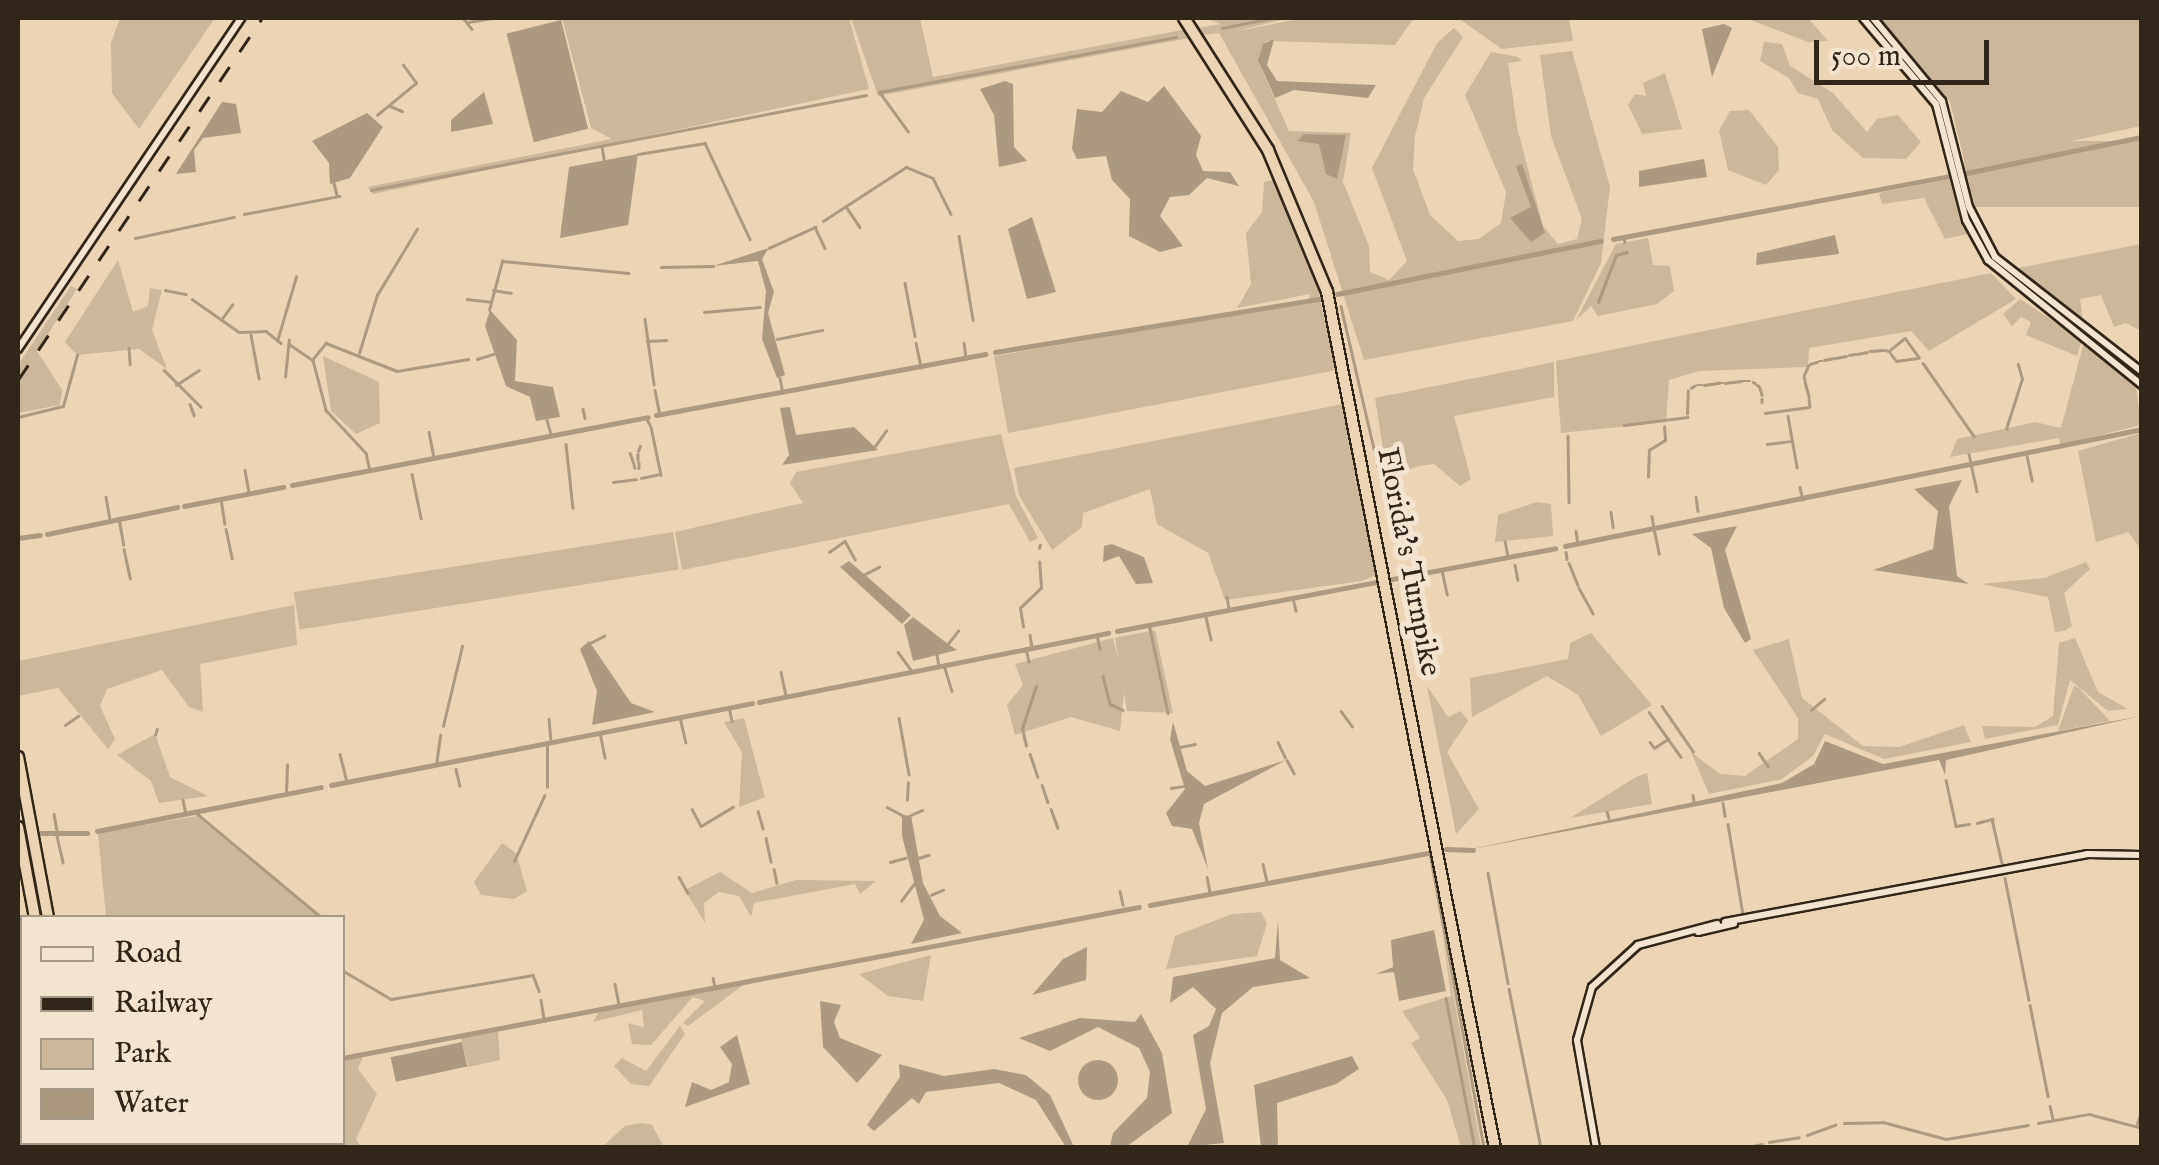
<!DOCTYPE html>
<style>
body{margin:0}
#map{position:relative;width:2159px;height:1165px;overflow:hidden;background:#ebd5b6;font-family:"IM FELL English",serif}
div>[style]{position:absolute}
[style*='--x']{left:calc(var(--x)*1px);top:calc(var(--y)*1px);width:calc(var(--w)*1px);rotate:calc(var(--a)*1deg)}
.green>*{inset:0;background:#cbb79b;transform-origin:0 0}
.water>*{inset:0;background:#ab9a81;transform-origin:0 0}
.round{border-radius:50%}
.stream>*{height:2.5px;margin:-1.25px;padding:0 1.25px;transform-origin:1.25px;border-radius:1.25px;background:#ab9a81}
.canal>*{height:5px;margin:-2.5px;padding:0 2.5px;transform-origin:2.5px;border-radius:2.5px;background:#ab9a81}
.roads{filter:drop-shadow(2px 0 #302619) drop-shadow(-2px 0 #302619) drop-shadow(0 2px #302619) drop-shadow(0 -2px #302619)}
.secondary>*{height:6px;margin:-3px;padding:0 3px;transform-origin:3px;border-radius:3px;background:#f2e4d0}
.motorway>*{height:10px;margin:-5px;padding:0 5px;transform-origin:5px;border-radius:5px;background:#ebd5b6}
.rail>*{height:2.5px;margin-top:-1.25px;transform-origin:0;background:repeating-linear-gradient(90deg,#302619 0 18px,transparent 0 36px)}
span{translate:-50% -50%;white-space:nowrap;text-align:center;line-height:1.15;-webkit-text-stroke:10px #f2e4d0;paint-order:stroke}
.street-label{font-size:30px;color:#302619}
.frame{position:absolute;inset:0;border:20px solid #302619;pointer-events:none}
.legend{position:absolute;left:20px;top:915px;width:325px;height:230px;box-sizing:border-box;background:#f2e4d0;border:2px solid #a49887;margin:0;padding:12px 18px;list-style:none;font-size:30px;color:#302619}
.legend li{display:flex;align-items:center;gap:20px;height:50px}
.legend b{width:50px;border:2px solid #a49887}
.scale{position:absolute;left:1814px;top:40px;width:175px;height:45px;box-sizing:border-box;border:5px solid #302619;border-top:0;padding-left:12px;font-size:30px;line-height:35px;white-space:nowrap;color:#302619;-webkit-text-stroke:8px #f2e4d0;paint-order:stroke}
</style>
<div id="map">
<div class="green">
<i style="clip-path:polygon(120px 18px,215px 18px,139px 129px,112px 93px,111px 43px)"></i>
<i style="clip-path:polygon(562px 18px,849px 18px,869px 89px,373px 194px,367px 187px,612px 139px,591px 128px)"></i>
<i style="clip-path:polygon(851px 18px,920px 18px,933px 77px,1182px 30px,1195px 37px,878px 96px)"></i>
<i style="clip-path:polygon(1205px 18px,1290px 18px,1232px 32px,1304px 18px,1414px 18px,1395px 45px,1266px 41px,1262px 70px,1289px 131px,1351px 133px,1343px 182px,1369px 246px,1370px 272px,1389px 280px,1407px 261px,1372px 168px,1437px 43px,1454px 28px,1463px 37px,1424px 98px,1415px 136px,1413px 169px,1430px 215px,1458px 241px,1479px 239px,1501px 223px,1506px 192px,1465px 95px,1491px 52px,1518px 57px,1522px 61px,1508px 63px,1517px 127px,1543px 226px,1558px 244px,1577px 239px,1582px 219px,1551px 136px,1540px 55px,1572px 51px,1610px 187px,1601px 263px,1573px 321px,1364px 360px,1314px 202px,1219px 33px,1203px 35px,1198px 28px,1221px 24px)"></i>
<i style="clip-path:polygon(1458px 18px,1569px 18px,1573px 41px,1502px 49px)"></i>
<i style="clip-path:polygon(1745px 18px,1808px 18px,1828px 41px,1808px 42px)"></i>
<i style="clip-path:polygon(1880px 18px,2141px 18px,2141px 126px,1965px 164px,1950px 102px)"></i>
<i style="clip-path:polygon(1764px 42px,1782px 44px,1790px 66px,1833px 93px,1867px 132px,1877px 119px,1898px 115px,1921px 142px,1906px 159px,1863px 158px,1832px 130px,1818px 99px,1798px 93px,1789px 78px,1760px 61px)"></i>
<i style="clip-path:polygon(1665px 73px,1682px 129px,1642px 134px,1628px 105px,1635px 94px,1646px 96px,1643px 83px)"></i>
<i style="clip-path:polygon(1749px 110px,1778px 147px,1779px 170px,1766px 185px,1728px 170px,1719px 131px,1730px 111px)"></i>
<i style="left:2141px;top:141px;width:66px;height:177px;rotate:90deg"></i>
<i style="clip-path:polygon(1951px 179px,1967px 234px,1945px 239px,1924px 198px,1882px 204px,1879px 193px)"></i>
<i style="clip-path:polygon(1273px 180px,1317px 287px,1337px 370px,1008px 433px,994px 356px,1308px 303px,1310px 294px,1237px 308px,1251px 284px,1246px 233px,1262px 212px,1264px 182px)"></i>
<i style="clip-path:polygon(1648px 238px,1653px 265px,1670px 266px,1674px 291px,1657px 304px,1598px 316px,1591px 306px,1576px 320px,1616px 244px)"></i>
<i style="clip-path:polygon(2141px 244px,2141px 331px,2126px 323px,2114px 327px,2101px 295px,2080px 299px,2083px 322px,2013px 269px)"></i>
<i style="clip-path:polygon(118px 260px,133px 312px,148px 306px,150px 288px,162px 290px,152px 330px,167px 369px,139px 349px,77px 355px,65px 342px)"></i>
<i style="clip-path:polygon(1991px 273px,2016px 299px,1929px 351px,1911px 331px,1809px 348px,1808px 367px,1699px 371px,1669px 380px,1666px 422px,1561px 433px,1556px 361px)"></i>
<i style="clip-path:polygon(71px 286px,77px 289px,37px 351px,62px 390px,60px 405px,18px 413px,18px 365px)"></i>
<i style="clip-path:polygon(2020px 299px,2082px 340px,2077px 356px,2026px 335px,2031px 322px,2021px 317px,2012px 326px,2003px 314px)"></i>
<i style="clip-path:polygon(2084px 342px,2136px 386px,2141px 425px,2060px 445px,2059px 438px,1950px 457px,1957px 439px,2035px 422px,2061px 428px)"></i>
<i style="clip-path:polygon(323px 356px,379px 382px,380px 423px,356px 434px,331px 411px)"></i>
<i style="clip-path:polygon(1554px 362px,1554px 397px,1454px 416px,1471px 479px,1460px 486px,1434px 464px,1419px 466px,1404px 471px,1390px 492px,1375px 398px)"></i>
<i style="clip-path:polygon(1344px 404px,1377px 575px,1362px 581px,1225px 600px,1208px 553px,1157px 524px,1150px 489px,1083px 513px,1082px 527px,1052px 550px,1019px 495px,1014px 468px)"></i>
<i style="clip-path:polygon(2141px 433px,2141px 549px,2128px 532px,2096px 542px,2078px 451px)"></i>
<i style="clip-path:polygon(1001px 434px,1016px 496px,1038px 538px,1030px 542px,1009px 504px,682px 570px,675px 532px,803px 503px,790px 483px,796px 472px)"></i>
<i style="clip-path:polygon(1537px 502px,1551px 504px,1553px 536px,1495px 542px,1498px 515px)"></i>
<i style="left:673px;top:532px;width:38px;height:384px;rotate:81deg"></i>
<i style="clip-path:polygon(2086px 562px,2090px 569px,2064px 593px,2072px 626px,2064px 631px,2055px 632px,2048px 597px,1981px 584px,2044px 578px)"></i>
<i style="clip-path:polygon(294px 605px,297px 645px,200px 664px,203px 712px,189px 707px,162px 670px,107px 689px,100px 706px,115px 739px,108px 749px,58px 688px,18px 696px,18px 661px)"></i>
<i style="clip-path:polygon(1155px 630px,1173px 713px,1127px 711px,1115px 638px)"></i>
<i style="clip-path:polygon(1591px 633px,1652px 705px,1601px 736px,1578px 695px,1547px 676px,1472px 717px,1470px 678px,1568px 659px,1570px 643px)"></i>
<i style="clip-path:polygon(1113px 638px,1125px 683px,1120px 731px,1071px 717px,1015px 735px,1007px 705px,1023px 685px,1015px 664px)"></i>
<i style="clip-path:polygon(2075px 638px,2098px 692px,2128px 709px,2108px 711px,2070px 680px,2058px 725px,1985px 739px,1982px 726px,2035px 727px,2053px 716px,2059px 643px)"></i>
<i style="clip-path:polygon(1789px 639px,1802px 698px,1863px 746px,1899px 747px,1964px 725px,1971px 742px,1884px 759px,1825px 734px,1813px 756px,1782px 779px,1709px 794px,1691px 752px,1720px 774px,1745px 776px,1798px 739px,1798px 718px,1753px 650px)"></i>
<i style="clip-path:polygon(1427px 686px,1448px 717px,1461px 711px,1468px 721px,1447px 752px,1479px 809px,1456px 834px)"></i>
<i style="clip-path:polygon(2074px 686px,2079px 688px,2110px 721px,2058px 731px)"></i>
<i style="clip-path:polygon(744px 718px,765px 797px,739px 807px,742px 752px,724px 722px)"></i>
<i style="clip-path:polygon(155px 734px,170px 777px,208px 796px,159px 803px,151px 781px,117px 755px)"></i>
<i style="clip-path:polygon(1647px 773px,1652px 804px,1570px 818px,1636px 777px)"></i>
<i style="clip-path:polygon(197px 816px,251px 861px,324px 917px,106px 917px,98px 833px)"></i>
<i style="clip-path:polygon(502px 843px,516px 853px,527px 891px,514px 899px,481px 895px,474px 882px)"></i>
<i style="clip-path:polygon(720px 872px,752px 893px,796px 880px,876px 881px,860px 894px,855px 884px,754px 903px,751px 917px,739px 896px,719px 892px,704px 903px,705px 923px,685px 890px)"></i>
<i style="clip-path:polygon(1261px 912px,1267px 923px,1257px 956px,1166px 969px,1175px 936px,1232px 914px)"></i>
<i style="clip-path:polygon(1442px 931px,1481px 1147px,1461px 1147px,1447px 1100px,1411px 1043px,1420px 1038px,1402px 1011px,1451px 996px)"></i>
<i style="clip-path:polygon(931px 955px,923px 1001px,888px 996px,859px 974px)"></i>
<i style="clip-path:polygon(746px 983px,688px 1026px,683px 1023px,705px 1001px,693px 997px,651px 1045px,632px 1044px,628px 1023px,644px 1027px,642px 1010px,593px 1022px,599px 1011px)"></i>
<i style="clip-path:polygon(680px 1026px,685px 1034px,649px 1086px,631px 1084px,614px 1066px,622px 1058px,646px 1071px)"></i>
<i style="clip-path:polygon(498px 1030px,500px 1060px,468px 1067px,461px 1037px)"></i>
<i style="clip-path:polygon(363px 1056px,358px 1069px,377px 1094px,356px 1139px,361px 1147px,304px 1147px,342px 1142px,343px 1060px)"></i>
<i style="clip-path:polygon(641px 1123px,652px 1125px,664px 1147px,602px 1147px,625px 1126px)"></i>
</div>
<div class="water">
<i style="left:561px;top:20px;width:112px;height:56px;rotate:76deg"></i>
<i style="clip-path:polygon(1724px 24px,1732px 28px,1712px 77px,1702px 29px)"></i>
<i style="clip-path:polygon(1274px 39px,1267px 65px,1277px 81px,1376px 85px,1368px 98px,1294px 90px,1275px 98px,1258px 60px,1263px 44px)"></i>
<i style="clip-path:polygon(1005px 81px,1013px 84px,1014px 147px,1027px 161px,999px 167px,994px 115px,980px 89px)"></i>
<i style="clip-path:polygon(1164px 86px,1201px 136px,1196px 155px,1203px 171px,1230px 172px,1239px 186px,1207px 178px,1189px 195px,1170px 197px,1160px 216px,1183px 246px,1160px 252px,1129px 236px,1130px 199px,1112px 180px,1106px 156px,1077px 159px,1072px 149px,1077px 109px,1102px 112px,1121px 91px,1148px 102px)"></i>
<i style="clip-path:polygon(484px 92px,493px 124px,451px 132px,451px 120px)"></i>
<i style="clip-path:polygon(222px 102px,236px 104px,241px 133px,203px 138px,194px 150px,196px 172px,176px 174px)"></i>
<i style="clip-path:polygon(367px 113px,383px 127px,350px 178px,330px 184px,329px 163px,312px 141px)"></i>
<i style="clip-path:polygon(1304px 134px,1346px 135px,1337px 179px,1326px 174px,1319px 144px,1297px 141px)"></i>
<i style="clip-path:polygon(638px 154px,628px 225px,560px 238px,569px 167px)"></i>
<i style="clip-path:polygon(1704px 159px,1707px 177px,1639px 187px,1639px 171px)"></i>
<i style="clip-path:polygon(1522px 164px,1545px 233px,1531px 242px,1510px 218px,1531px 207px,1516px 166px)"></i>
<i style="clip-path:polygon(1032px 217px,1056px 292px,1027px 299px,1008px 229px)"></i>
<i style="clip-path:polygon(1835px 235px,1839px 254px,1756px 265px,1757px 253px)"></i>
<i style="clip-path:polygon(769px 248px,762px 259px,774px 292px,768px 313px,785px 375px,777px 378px,762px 339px,766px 291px,758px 261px,713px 266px)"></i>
<i style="clip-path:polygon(490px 310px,517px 340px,515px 381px,553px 387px,560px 417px,536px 421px,530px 397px,506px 386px,485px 326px)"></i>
<i style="clip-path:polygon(790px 407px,796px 435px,854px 427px,878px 450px,782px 465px,789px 455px,780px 408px)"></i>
<i style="clip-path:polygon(1962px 480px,1949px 506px,1957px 576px,1969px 584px,1873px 570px,1933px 549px,1938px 511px,1914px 489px)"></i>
<i style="clip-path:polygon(1737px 526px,1725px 550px,1751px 639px,1745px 643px,1724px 608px,1711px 548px,1692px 534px)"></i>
<i style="clip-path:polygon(1112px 544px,1144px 557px,1153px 583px,1136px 584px,1119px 556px,1103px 562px,1104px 546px)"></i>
<i style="clip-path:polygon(849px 561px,911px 615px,902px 624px,840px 567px)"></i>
<i style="clip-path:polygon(913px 617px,948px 644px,957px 650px,913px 661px,904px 625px)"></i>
<i style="clip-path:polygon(589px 641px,631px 703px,655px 712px,592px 725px,597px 691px,580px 649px)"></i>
<i style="clip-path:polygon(2141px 716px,1946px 760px,1945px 775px,1939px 760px,1467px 850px,1782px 783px,1814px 764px,1825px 741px,1883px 764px)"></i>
<i style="clip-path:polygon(1173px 722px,1187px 771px,1205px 786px,1286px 760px,1204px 804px,1199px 823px,1208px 869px,1192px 829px,1172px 826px,1166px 813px,1185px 789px,1170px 739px)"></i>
<i style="clip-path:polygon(911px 815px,923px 883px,940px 916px,962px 933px,911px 944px,924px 920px,902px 836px,902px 816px)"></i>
<i style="clip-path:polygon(1278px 920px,1280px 960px,1310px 978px,1253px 987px,1222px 1013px,1210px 1063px,1224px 1143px,1187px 1147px,1206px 1109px,1193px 1035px,1209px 1026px,1216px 1009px,1193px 987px,1170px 1003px,1173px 977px,1275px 958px)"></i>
<i style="clip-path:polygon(1434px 930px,1446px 991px,1399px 1001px,1394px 972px,1376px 974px,1393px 967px,1391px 940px)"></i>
<i style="clip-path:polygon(1087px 947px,1086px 980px,1032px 995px,1063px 959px)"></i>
<i style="clip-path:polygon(820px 1001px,841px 1005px,834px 1022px,840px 1038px,882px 1055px,857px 1083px,823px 1047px)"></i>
<i style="clip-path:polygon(1141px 1014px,1162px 1053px,1172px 1113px,1126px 1147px,1110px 1147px,1113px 1133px,1147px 1098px,1150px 1072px,1139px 1048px,1098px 1027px,1050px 1051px,1019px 1038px,1080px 1018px,1135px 1022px)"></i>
<i style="clip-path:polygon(737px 1035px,750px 1084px,685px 1107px,692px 1082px,711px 1090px,729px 1082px,732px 1064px,720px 1047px)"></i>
<i style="left:462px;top:1042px;width:25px;height:73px;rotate:78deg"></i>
<i style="clip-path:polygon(1352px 1056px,1359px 1069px,1336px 1084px,1277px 1103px,1278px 1147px,1261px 1147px,1254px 1085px)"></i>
<i class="round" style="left:1078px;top:1060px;width:40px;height:40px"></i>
<i style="clip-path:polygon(899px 1064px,944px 1076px,994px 1069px,1026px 1075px,1050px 1095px,1074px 1147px,1066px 1147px,1036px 1100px,999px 1083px,926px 1092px,919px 1104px,912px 1098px,874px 1131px,867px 1125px,900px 1077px)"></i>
</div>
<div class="stream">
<i style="--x:463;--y:18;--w:14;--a:51"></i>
<i style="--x:468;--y:22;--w:26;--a:-9"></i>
<i style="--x:1222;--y:28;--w:51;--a:-11.3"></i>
<i style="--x:390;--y:106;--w:13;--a:23"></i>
<i style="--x:377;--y:115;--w:50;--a:-39.4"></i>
<i style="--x:416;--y:83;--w:22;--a:-126"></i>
<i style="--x:908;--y:132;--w:49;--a:-125.9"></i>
<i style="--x:879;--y:92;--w:302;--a:-10.5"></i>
<i style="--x:602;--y:146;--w:13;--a:81"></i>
<i style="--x:638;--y:154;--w:68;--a:-9.3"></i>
<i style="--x:705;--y:143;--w:106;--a:64.9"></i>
<i style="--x:334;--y:183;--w:12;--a:76"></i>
<i style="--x:371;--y:190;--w:504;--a:-10.86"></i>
<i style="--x:847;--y:208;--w:23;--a:56"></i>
<i style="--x:244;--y:214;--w:97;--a:-10.7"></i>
<i style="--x:823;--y:221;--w:99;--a:-33"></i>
<i style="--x:906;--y:167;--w:29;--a:22"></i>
<i style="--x:933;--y:178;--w:40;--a:63.4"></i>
<i style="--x:959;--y:236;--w:85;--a:80.5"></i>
<i style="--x:1624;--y:237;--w:5;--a:79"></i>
<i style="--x:135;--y:238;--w:101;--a:-12"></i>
<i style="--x:769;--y:248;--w:51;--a:-24.5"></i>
<i style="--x:815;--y:227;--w:23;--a:65"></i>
<i style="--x:661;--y:267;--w:52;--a:-1.1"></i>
<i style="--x:905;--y:283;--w:54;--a:79.3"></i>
<i style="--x:165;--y:290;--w:21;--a:11"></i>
<i style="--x:493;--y:290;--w:18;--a:9"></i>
<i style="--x:192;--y:299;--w:57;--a:35.1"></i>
<i style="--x:239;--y:332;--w:27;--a:-2"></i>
<i style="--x:266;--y:331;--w:19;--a:39"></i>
<i style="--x:467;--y:299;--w:23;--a:7"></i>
<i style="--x:1598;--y:302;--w:50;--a:-69"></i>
<i style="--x:1616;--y:255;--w:11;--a:-15"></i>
<i style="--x:1341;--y:306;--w:196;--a:77"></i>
<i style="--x:489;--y:310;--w:51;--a:-75.1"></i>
<i style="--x:502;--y:261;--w:127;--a:5.4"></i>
<i style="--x:704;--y:312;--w:56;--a:-5.1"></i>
<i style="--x:645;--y:319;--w:66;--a:82.1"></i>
<i style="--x:221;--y:320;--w:19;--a:-54"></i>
<i style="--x:251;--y:335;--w:44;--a:79.5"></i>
<i style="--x:777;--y:339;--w:46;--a:-11.3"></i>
<i style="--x:277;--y:341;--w:67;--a:-73.5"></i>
<i style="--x:647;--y:341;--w:19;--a:-3"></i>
<i style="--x:916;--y:343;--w:25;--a:78"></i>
<i style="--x:964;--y:343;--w:15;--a:82"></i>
<i style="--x:289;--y:344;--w:29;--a:34"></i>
<i style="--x:313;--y:360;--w:52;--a:75.4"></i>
<i style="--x:326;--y:410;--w:59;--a:47.1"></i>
<i style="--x:366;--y:453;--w:17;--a:77"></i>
<i style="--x:129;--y:348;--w:16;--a:86"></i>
<i style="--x:1886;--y:350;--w:4;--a:27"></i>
<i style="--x:1890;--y:350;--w:19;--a:-39"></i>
<i style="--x:1905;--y:338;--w:24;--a:54"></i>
<i style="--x:1870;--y:351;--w:13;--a:-4"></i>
<i style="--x:359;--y:353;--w:61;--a:-72.8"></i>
<i style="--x:377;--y:295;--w:77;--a:-58.8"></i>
<i style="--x:1857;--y:354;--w:10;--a:-11"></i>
<i style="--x:1891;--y:354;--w:6;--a:51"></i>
<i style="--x:1849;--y:355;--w:6;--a:-9"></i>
<i style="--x:1836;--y:358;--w:10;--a:-11"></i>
<i style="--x:477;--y:359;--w:17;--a:-17"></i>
<i style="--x:312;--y:360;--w:22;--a:-51"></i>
<i style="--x:326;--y:343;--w:76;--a:21.5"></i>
<i style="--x:397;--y:371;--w:72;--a:-9.6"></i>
<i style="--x:1824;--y:360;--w:10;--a:-11"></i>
<i style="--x:1819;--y:361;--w:3;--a:0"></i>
<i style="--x:1896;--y:361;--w:21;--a:-8"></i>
<i style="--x:1923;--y:363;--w:89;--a:55.1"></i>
<i style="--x:1810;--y:364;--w:7;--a:-16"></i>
<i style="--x:164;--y:370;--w:52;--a:45"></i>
<i style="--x:1804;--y:375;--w:10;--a:-66"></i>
<i style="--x:285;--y:377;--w:37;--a:-84"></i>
<i style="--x:1804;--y:377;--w:3;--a:72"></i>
<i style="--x:780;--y:378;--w:15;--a:79"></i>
<i style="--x:1743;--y:381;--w:7;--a:0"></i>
<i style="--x:1733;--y:382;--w:8;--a:-7"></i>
<i style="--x:1753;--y:382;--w:2;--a:27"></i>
<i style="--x:1805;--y:382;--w:15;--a:74"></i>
<i style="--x:1720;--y:383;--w:3;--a:0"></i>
<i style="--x:1725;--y:383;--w:7;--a:-8"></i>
<i style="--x:176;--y:385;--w:27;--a:-33"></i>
<i style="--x:1697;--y:385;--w:5;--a:0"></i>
<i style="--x:1704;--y:385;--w:15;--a:-8"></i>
<i style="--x:1757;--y:385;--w:2;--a:27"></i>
<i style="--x:1691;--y:388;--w:4;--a:-34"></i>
<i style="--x:1760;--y:388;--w:7;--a:74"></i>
<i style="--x:655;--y:390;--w:25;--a:79"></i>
<i style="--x:1762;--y:399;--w:3;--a:90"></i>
<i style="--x:1809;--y:399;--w:7;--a:82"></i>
<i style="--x:190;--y:404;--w:12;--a:70"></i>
<i style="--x:583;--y:409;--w:9;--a:77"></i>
<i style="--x:1765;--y:413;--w:44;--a:-7.8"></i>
<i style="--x:1687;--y:414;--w:23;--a:-88"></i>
<i style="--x:1788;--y:416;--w:52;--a:80"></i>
<i style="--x:18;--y:417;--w:46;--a:-13.7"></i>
<i style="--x:63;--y:406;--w:53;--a:-74.6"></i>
<i style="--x:646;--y:417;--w:9;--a:63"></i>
<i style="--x:547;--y:420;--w:15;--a:74"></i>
<i style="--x:1624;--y:425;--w:64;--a:-7.2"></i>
<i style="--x:651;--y:427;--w:49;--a:78.2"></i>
<i style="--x:2006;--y:429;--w:52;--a:-72.3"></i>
<i style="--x:2022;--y:379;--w:15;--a:-106"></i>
<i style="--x:429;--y:432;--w:25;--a:79"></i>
<i style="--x:1568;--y:436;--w:66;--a:89.1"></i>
<i style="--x:566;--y:444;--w:64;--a:83.8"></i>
<i style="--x:1767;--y:444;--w:23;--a:-7"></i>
<i style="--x:875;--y:446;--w:19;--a:-54"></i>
<i style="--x:638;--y:451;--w:5;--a:-68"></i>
<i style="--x:630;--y:453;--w:12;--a:70"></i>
<i style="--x:638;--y:454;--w:6;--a:90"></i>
<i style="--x:1969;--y:454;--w:38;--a:78"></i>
<i style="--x:2027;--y:456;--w:25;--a:78"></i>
<i style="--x:639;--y:463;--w:5;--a:90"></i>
<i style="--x:634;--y:466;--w:2;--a:63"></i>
<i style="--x:245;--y:470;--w:23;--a:80"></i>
<i style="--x:412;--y:474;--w:45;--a:78.4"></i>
<i style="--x:1648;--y:477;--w:27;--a:-88"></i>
<i style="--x:1649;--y:450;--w:19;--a:-32"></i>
<i style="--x:1665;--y:440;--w:13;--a:-94"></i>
<i style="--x:641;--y:478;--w:19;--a:-12"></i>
<i style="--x:613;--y:482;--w:23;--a:-7"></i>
<i style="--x:1800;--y:487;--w:13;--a:77"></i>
<i style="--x:106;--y:497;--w:23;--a:80"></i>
<i style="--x:1696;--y:497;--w:14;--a:82"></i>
<i style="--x:221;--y:499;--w:25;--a:81"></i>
<i style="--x:1611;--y:512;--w:15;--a:82"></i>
<i style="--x:1652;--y:516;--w:13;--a:81"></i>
<i style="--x:119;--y:518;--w:27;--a:80"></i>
<i style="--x:226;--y:529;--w:30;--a:78"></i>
<i style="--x:1654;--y:529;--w:25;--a:78"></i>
<i style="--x:1576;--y:531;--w:13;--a:81"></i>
<i style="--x:1505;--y:541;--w:16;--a:79"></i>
<i style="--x:1039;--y:548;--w:3;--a:-72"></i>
<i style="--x:124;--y:549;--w:30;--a:78"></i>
<i style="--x:829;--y:552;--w:19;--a:-35"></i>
<i style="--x:845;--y:541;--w:21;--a:61"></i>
<i style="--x:1566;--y:552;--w:7;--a:82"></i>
<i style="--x:1569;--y:563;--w:24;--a:68"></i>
<i style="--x:1515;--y:565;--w:15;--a:79"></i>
<i style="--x:1442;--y:570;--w:25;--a:78"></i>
<i style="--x:863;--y:575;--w:18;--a:-27"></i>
<i style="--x:1579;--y:588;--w:29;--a:61"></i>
<i style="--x:1227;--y:597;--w:11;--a:80"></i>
<i style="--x:1293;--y:598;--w:13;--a:77"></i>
<i style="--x:1205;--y:613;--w:27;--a:77"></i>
<i style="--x:1149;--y:624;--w:91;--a:77.9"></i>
<i style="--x:1023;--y:627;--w:19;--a:-99"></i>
<i style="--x:1020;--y:608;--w:29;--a:-44"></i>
<i style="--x:1041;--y:588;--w:26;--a:-94"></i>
<i style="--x:1030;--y:635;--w:12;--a:81"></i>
<i style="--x:1097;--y:635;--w:14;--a:78"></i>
<i style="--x:590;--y:643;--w:16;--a:-27"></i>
<i style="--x:947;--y:645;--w:18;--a:-52"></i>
<i style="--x:1026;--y:648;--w:14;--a:78"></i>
<i style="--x:898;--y:652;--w:24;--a:54"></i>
<i style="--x:937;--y:655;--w:11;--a:80"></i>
<i style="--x:944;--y:665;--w:27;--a:73"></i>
<i style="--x:781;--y:672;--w:25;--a:78"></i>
<i style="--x:1103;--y:676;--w:29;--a:76"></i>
<i style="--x:1110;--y:704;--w:14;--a:25"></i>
<i style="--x:1662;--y:706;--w:55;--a:55.4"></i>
<i style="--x:729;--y:707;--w:14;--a:78"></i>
<i style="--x:1811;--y:710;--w:17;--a:-40"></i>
<i style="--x:1341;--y:711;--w:19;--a:54"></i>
<i style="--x:1649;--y:712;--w:55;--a:54.6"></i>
<i style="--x:680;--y:717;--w:26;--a:77"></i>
<i style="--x:899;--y:718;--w:57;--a:79.9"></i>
<i style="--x:549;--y:719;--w:23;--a:85"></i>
<i style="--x:65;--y:725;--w:16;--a:-35"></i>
<i style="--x:443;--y:726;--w:82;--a:-76.6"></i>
<i style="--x:600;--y:732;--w:26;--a:79"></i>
<i style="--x:155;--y:735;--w:6;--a:-72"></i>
<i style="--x:1278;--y:742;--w:17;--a:65"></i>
<i style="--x:1650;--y:742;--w:5;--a:53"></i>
<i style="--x:1026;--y:746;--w:17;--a:-103"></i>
<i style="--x:1022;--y:729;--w:45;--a:-72"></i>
<i style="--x:1180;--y:747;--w:15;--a:-11"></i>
<i style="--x:1654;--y:748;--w:17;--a:-33"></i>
<i style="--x:1759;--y:753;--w:16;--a:55"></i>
<i style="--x:340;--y:754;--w:29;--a:76"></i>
<i style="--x:1030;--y:754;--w:24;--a:71"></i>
<i style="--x:1287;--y:760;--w:15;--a:62"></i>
<i style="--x:436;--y:765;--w:30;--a:-82"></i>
<i style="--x:456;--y:769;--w:17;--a:77"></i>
<i style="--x:1946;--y:780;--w:47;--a:77.7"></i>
<i style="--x:1956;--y:826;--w:13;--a:-9"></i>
<i style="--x:1042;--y:785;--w:18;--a:71"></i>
<i style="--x:547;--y:787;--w:44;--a:-90"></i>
<i style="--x:1171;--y:788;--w:13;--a:-9"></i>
<i style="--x:286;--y:794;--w:29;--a:-88"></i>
<i style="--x:1693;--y:795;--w:6;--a:81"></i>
<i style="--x:183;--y:800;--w:14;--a:78"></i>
<i style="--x:907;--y:800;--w:17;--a:-87"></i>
<i style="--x:1723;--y:803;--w:13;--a:81"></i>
<i style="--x:887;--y:807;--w:19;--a:28"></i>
<i style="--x:692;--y:809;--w:19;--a:62"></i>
<i style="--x:701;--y:826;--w:37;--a:-31"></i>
<i style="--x:1051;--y:809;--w:20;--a:70"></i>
<i style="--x:758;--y:811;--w:18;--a:74"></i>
<i style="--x:195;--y:812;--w:165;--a:39.8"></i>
<i style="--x:1607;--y:812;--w:6;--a:72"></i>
<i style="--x:54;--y:814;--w:22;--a:80"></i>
<i style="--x:911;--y:815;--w:12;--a:-24"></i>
<i style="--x:1977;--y:823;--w:16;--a:-15"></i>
<i style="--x:1992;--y:819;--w:45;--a:77.2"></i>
<i style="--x:1728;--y:824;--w:92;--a:80.6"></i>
<i style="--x:57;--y:836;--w:27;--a:77"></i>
<i style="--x:766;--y:838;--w:24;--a:78"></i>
<i style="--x:1430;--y:853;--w:300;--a:79.6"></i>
<i style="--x:915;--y:859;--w:14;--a:-17"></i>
<i style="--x:514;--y:861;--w:72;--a:-65.2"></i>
<i style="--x:890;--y:862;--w:16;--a:-15"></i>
<i style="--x:1263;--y:864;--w:18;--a:77"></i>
<i style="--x:774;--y:869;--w:14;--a:78"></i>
<i style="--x:1488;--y:873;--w:112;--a:79.7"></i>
<i style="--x:679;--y:877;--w:18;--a:61"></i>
<i style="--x:1207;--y:877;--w:16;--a:79"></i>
<i style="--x:2005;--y:878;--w:124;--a:78.9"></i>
<i style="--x:1120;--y:891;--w:14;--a:78"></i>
<i style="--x:931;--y:895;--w:13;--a:-23"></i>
<i style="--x:901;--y:901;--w:21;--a:-53"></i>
<i style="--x:342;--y:970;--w:57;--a:30.6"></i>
<i style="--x:391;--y:999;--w:144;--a:-9.6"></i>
<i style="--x:533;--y:975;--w:17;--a:69"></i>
<i style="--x:713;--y:978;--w:9;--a:77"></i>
<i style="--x:615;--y:984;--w:20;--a:79"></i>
<i style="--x:1509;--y:989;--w:162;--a:78.6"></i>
<i style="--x:1446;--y:998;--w:153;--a:79.1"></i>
<i style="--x:541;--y:1000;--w:19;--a:81"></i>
<i style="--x:2030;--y:1005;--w:93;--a:78.8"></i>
<i style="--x:2050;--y:1106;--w:13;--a:77"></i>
<i style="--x:1844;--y:1123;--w:39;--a:-1"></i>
<i style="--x:1883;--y:1122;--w:65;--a:15.1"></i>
<i style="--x:1946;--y:1139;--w:83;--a:-9.7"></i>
<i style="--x:2038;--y:1123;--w:52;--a:-10"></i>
<i style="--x:2089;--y:1114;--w:55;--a:14.8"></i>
<i style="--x:2137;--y:1124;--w:13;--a:-72"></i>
<i style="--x:1807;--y:1135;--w:30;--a:-20"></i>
<i style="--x:1769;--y:1142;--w:30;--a:-9"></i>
<i style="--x:1743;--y:1148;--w:19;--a:-12"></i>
</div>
<div class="canal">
<i style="--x:1966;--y:173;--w:180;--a:-11.6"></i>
<i style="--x:1613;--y:239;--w:342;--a:-10.6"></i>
<i style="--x:1337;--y:294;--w:269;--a:-11.4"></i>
<i style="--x:995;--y:352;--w:332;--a:-9.3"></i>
<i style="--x:656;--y:415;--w:335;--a:-10.5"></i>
<i style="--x:292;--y:485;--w:362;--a:-10.8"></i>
<i style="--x:184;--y:506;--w:101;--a:-10.9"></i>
<i style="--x:47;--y:534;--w:133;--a:-11.7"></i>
<i style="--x:18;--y:538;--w:22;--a:-8"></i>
<i style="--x:1565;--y:546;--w:589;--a:-11.46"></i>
<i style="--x:1117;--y:631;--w:446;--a:-10.7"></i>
<i style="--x:759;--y:702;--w:356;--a:-11.2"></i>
<i style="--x:331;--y:785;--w:429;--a:-11"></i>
<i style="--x:97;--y:831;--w:228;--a:-11.1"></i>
<i style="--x:41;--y:833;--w:46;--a:0"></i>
<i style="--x:1446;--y:849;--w:27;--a:2"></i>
<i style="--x:1150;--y:905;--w:288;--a:-10.6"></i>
<i style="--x:342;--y:1058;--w:811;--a:-10.73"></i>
</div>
<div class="roads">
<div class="secondary">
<i style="--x:1863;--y:18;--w:113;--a:49.7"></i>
<i style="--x:1936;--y:104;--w:120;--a:75.5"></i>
<i style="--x:1966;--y:220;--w:46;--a:61.2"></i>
<i style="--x:1988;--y:260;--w:198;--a:39.1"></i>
<i style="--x:1873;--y:18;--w:108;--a:50.3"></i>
<i style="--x:1942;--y:101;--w:109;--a:75.7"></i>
<i style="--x:1969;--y:207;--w:56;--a:62.5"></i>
<i style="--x:1995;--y:257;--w:187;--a:38"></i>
<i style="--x:18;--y:349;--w:399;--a:-56"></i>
<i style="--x:1725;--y:922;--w:368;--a:-10.6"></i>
<i style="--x:2087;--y:854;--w:55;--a:1"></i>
<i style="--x:1698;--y:932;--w:37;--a:-13"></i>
<i style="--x:1596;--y:1148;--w:110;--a:-100"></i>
<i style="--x:1577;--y:1040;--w:55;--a:-74.2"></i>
<i style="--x:1592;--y:987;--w:62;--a:-42.4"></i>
<i style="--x:1638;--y:945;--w:82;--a:-14.9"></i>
</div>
<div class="motorway">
<i style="--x:1184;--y:18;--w:156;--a:57.5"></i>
<i style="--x:1268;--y:150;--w:154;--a:67.4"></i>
<i style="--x:1327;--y:292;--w:872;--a:78.9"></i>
<i style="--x:18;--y:757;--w:164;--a:79.4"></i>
<i style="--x:18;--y:827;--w:93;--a:79.4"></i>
<i style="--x:77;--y:1142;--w:6;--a:81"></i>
<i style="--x:91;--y:1142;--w:6;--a:81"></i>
</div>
</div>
<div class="rail">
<i style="--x:18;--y:380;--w:437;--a:-56"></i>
</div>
<div class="street-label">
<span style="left:1408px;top:562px;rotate:79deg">Florida's Turnpike</span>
</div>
<div class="frame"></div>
<ul class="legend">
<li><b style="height:12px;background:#f2e4d0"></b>Road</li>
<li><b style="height:12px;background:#302619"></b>Railway</li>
<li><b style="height:28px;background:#cbb79b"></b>Park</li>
<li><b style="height:28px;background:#ab9a81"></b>Water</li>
</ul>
<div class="scale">500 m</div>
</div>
